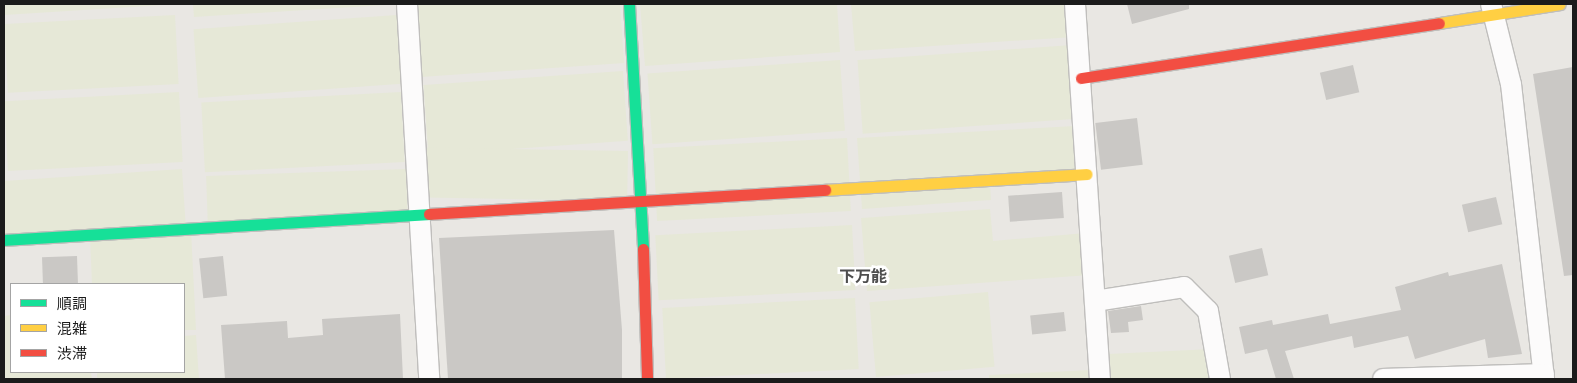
<!DOCTYPE html>
<meta charset="utf-8">
<style>
body{margin:0}
#map{position:relative;width:1577px;height:383px;overflow:hidden;background:#e9e7e3;font-family:Barlow,"Noto Sans JP",sans-serif}
div>[style]{position:absolute}
[style*='--x']{left:calc(var(--x)*1px);top:calc(var(--y)*1px);width:calc(var(--w)*1px);rotate:calc(var(--a)*1deg)}
.farmland>*{inset:0;background:#e6e8d7;transform-origin:0 0}
.building>*{inset:0;background:#cac8c5;transform-origin:0 0}
.roads{filter:drop-shadow(1px 0 #bfbebc) drop-shadow(-1px 0 #bfbebc) drop-shadow(0 1px #bfbebc) drop-shadow(0 -1px #bfbebc)}
.street>*{height:20px;margin:-10px;padding:0 10px;transform-origin:10px;border-radius:10px;background:#fcfbfb}
.fast>*{height:11px;margin:-5.5px;padding:0 5.5px;transform-origin:5.5px;border-radius:5.5px;background:#16e098}
.slow>*{height:11px;margin:-5.5px;padding:0 5.5px;transform-origin:5.5px;border-radius:5.5px;background:#ffcf43}
.jam>*{height:11px;margin:-5.5px;padding:0 5.5px;transform-origin:5.5px;border-radius:5.5px;background:#f24e42}
span{translate:-50% -50%;white-space:nowrap;text-align:center;line-height:1.15;-webkit-text-stroke:5px #fff;paint-order:stroke}
.quarter-label{font-size:16px;color:#4e4e4e;font-weight:700}
.frame{position:absolute;inset:0;border:5px solid #1b1b1b;pointer-events:none}
.legend{position:absolute;left:10px;top:283px;width:175px;height:90px;box-sizing:border-box;background:#fff;border:1px solid #a4a4a4;margin:0;padding:6px 9px;list-style:none;font-size:15px;color:#1b1b1b}
.legend li{display:flex;align-items:center;gap:10px;height:25px}
.legend b{width:25px;border:1px solid #a4a4a4}
</style>
<div id="map">
<div class="farmland">
<i style="clip-path:polygon(4px 4px,179px 4px,4px 15px)"></i>
<i style="clip-path:polygon(193px 4px,401px 4px,194px 17px)"></i>
<i style="clip-path:polygon(620px 4px,624px 63px,421px 77px,415px 5px)"></i>
<i style="clip-path:polygon(640px 4px,837px 4px,840px 52px,645px 66px)"></i>
<i style="clip-path:polygon(851px 4px,1073px 4px,1074px 37px,855px 51px)"></i>
<i style="left:175px;top:15px;width:69px;height:171px;rotate:87deg"></i>
<i style="left:397px;top:15px;width:69px;height:204px;rotate:86deg"></i>
<i style="left:1072px;top:45px;width:74px;height:215px;rotate:86deg"></i>
<i style="left:840px;top:60px;width:71px;height:193px;rotate:86deg"></i>
<i style="left:623px;top:71px;width:70px;height:200px;rotate:86deg"></i>
<i style="left:179px;top:92px;width:70px;height:175px;rotate:87deg"></i>
<i style="left:401px;top:92px;width:70px;height:200px;rotate:87deg"></i>
<i style="clip-path:polygon(1075px 126px,1079px 174px,990px 183px,991px 200px,862px 209px,857px 138px)"></i>
<i style="left:847px;top:138px;width:73px;height:194px;rotate:87deg"></i>
<i style="left:628px;top:151px;width:50px;height:201px;rotate:91deg"></i>
<i style="clip-path:polygon(182px 169px,186px 229px,191px 230px,196px 330px,184px 330px,184px 284px,92px 284px,90px 237px,4px 242px,4px 181px)"></i>
<i style="left:406px;top:169px;width:46px;height:200px;rotate:88deg"></i>
<i style="clip-path:polygon(990px 209px,993px 241px,1086px 233px,1090px 275px,867px 291px,861px 218px)"></i>
<i style="left:852px;top:225px;width:65px;height:197px;rotate:87deg"></i>
<i style="left:988px;top:292px;width:75px;height:119px;rotate:85deg"></i>
<i style="left:855px;top:298px;width:71px;height:193px;rotate:87deg"></i>
<i style="clip-path:polygon(11px 315px,11px 372px,91px 372px,92px 379px,4px 379px,4px 316px)"></i>
<i style="clip-path:polygon(196px 335px,199px 379px,97px 379px,97px 372px,184px 372px,184px 336px)"></i>
<i style="clip-path:polygon(1211px 349px,1213px 379px,1111px 379px,1109px 354px)"></i>
<i style="clip-path:polygon(1090px 370px,1090px 379px,989px 379px,989px 375px)"></i>
</div>
<div class="building">
<i style="clip-path:polygon(1127px 4px,1189px 4px,1189px 9px,1132px 24px)"></i>
<i style="left:1353px;top:65px;width:28px;height:34px;rotate:77deg"></i>
<i style="clip-path:polygon(1573px 67px,1573px 275px,1564px 276px,1533px 74px)"></i>
<i style="left:1137px;top:118px;width:47px;height:42px;rotate:83deg"></i>
<i style="left:1062px;top:192px;width:26px;height:54px;rotate:86deg"></i>
<i style="left:1496px;top:197px;width:28px;height:35px;rotate:77deg"></i>
<i style="clip-path:polygon(614px 230px,622px 330px,622px 379px,448px 379px,439px 238px)"></i>
<i style="left:1262px;top:248px;width:28px;height:34px;rotate:77deg"></i>
<i style="left:77px;top:256px;width:28px;height:35px;rotate:88deg"></i>
<i style="left:223px;top:256px;width:40px;height:24px;rotate:84deg"></i>
<i style="clip-path:polygon(1502px 264px,1522px 354px,1488px 358px,1485px 339px,1415px 359px,1408px 336px,1354px 348px,1352px 336px,1285px 351px,1294px 379px,1276px 379px,1267px 349px,1245px 354px,1239px 327px,1272px 320px,1273px 325px,1328px 314px,1330px 324px,1401px 310px,1395px 287px,1448px 272px,1449px 276px)"></i>
<i style="clip-path:polygon(1141px 306px,1143px 320px,1128px 322px,1129px 332px,1111px 333px,1108px 311px)"></i>
<i style="left:1064px;top:312px;width:19px;height:34px;rotate:84deg"></i>
<i style="clip-path:polygon(400px 314px,403px 379px,225px 379px,221px 325px,287px 321px,288px 338px,323px 335px,322px 319px)"></i>
</div>
<div class="roads">
<div class="street">
<i style="--x:407;--y:4;--w:376;--a:86.6"></i>
<i style="--x:1075;--y:4;--w:376;--a:86.2"></i>
<i style="--x:1491;--y:4;--w:82;--a:76"></i>
<i style="--x:1511;--y:84;--w:297;--a:83.6"></i>
<i style="--x:1095;--y:301;--w:90;--a:-8.9"></i>
<i style="--x:1184;--y:287;--w:34;--a:45"></i>
<i style="--x:1208;--y:311;--w:69;--a:80"></i>
<i style="--x:1383;--y:379;--w:161;--a:-1.8"></i>
</div>
<div class="fast">
<i style="--x:629;--y:4;--w:245;--a:86.7"></i>
<i style="--x:4;--y:240;--w:426;--a:-3.5"></i>
</div>
<div class="slow">
<i style="--x:1439;--y:23;--w:122;--a:-8.9"></i>
<i style="--x:825;--y:190;--w:262;--a:-3.5"></i>
</div>
<div class="jam">
<i style="--x:1081;--y:78;--w:362;--a:-8.7"></i>
<i style="--x:429;--y:214;--w:397;--a:-3.5"></i>
<i style="--x:643;--y:249;--w:130;--a:88.2"></i>
</div>
</div>
<div class="quarter-label">
<span style="left:863px;top:276px">下万能</span>
</div>
<div class="frame"></div>
<ul class="legend">
<li><b style="height:6px;background:#16e098"></b>順調</li>
<li><b style="height:6px;background:#ffcf43"></b>混雑</li>
<li><b style="height:6px;background:#f24e42"></b>渋滞</li>
</ul>
</div>
